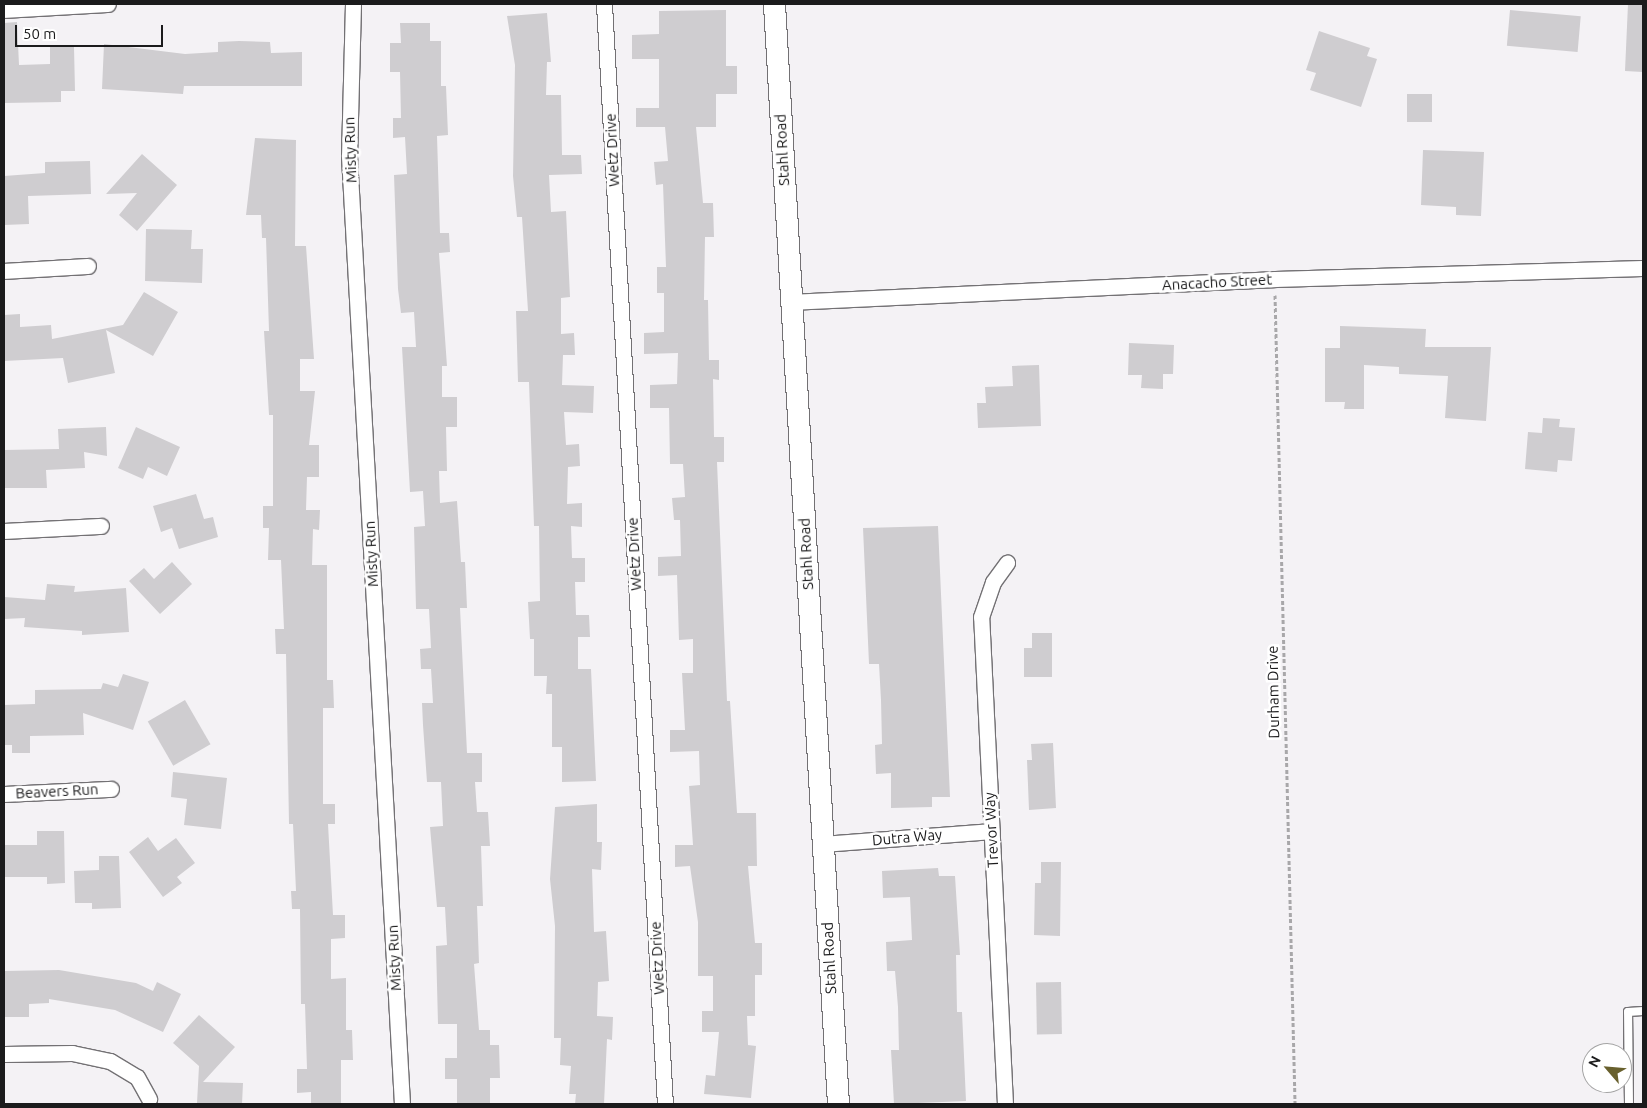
<!DOCTYPE html>
<style>
body{margin:0}
#map{position:relative;width:1647px;height:1108px;overflow:hidden;background:#f4f2f5;font-family:Ubuntu,sans-serif}
div>[style]{position:absolute}
[style*='--x']{left:calc(var(--x)*1px);top:calc(var(--y)*1px);width:calc(var(--w)*1px);rotate:calc(var(--a)*1deg)}
.building>*{inset:0;background:#cfcdd0;transform-origin:0 0}
.path>*{height:3px;margin-top:-1.5px;transform-origin:0;background:repeating-linear-gradient(90deg,#a8a7a9 0 4px,transparent 0 6.5px)}
.roads{filter:drop-shadow(1px 0 #737174) drop-shadow(-1px 0 #737174) drop-shadow(0 1px #737174) drop-shadow(0 -1px #737174)}
.lane>*{height:8px;margin:-4px;padding:0 4px;transform-origin:4px;border-radius:4px;background:#fff}
.street>*{height:15px;margin:-7.5px;padding:0 7.5px;transform-origin:7.5px;border-radius:7.5px;background:#fff}
.secondary>*{height:21px;margin:-10.5px;padding:0 10.5px;transform-origin:10.5px;border-radius:10.5px;background:#fff}
span{translate:-50% -50%;white-space:nowrap;text-align:center;line-height:1.15;-webkit-text-stroke:5px #fff;paint-order:stroke}
.street-label{font-size:15px;color:#1b1b1c}
.frame{position:absolute;inset:0;border:5px solid #1b1b1c;pointer-events:none}
.north{position:absolute;left:1582px;top:1043px;width:50px;height:50px;box-sizing:border-box;background:#fff;border:1px solid #a4a4a4;border-radius:50%;rotate:297deg;font-size:14px;font-weight:700;line-height:20px;text-align:center;color:#1b1b1c}
.north::after{content:'';display:block;margin:auto;width:18px;height:22px;background:#68602d;clip-path:polygon(50% 0,100% 100%,50% 72%,0 100%)}
.scale{position:absolute;left:15px;top:25px;width:148px;height:22px;box-sizing:border-box;border:2px solid #1b1b1c;border-top:0;padding-left:6px;font-size:15px;line-height:18px;white-space:nowrap;color:#1b1b1c;-webkit-text-stroke:4px #fff;paint-order:stroke}
</style>
<div id="map">
<div class="building">
<i style="clip-path:polygon(1628px 4px,1643px 4px,1643px 72px,1625px 71px)"></i>
<i style="clip-path:polygon(726px 10px,726px 66px,737px 66px,737px 94px,716px 94px,716px 127px,696px 127px,703px 203px,713px 203px,714px 237px,705px 237px,704px 300px,708px 300px,709px 360px,719px 360px,719px 380px,713px 379px,714px 437px,724px 437px,724px 462px,717px 462px,727px 701px,730px 701px,737px 813px,756px 813px,757px 866px,748px 866px,755px 943px,762px 943px,762px 975px,755px 975px,755px 1016px,747px 1016px,748px 1045px,756px 1046px,751px 1098px,704px 1094px,706px 1075px,715px 1076px,719px 1032px,702px 1032px,702px 1011px,713px 1011px,713px 976px,698px 976px,698px 922px,690px 866px,675px 867px,675px 845px,693px 845px,689px 786px,700px 785px,699px 751px,670px 752px,670px 730px,685px 730px,682px 673px,693px 673px,693px 639px,679px 640px,677px 575px,658px 576px,658px 557px,681px 556px,680px 520px,674px 520px,672px 498px,685px 497px,683px 464px,670px 464px,669px 408px,650px 408px,650px 385px,677px 384px,678px 353px,644px 354px,644px 333px,664px 332px,664px 293px,657px 293px,657px 267px,666px 267px,663px 184px,656px 185px,654px 162px,668px 161px,665px 127px,636px 127px,636px 108px,659px 108px,659px 59px,632px 59px,632px 35px,659px 34px,659px 11px)"></i>
<i style="left:1510px;top:10px;width:71px;height:36px;rotate:5deg"></i>
<i style="clip-path:polygon(547px 13px,551px 62px,547px 62px,546px 95px,561px 95px,562px 155px,581px 155px,582px 174px,549px 175px,551px 212px,566px 211px,570px 297px,561px 298px,561px 334px,574px 333px,575px 355px,563px 355px,562px 385px,594px 386px,593px 413px,564px 412px,566px 445px,579px 444px,580px 466px,568px 467px,567px 504px,582px 503px,582px 527px,571px 526px,572px 558px,585px 558px,585px 582px,575px 582px,576px 615px,589px 615px,590px 637px,578px 637px,578px 669px,591px 669px,596px 781px,562px 782px,562px 747px,552px 747px,552px 694px,546px 694px,547px 676px,534px 676px,534px 639px,530px 639px,528px 602px,540px 601px,539px 526px,534px 526px,529px 382px,518px 382px,516px 311px,528px 311px,522px 217px,517px 217px,513px 176px,515px 65px,507px 16px)"></i>
<i style="clip-path:polygon(17px 22px,19px 65px,50px 64px,50px 47px,74px 47px,75px 91px,61px 91px,61px 102px,4px 103px,4px 23px)"></i>
<i style="clip-path:polygon(400px 23px,430px 23px,430px 41px,441px 41px,441px 86px,446px 86px,448px 135px,437px 136px,440px 233px,449px 233px,450px 252px,439px 253px,447px 366px,442px 366px,442px 397px,457px 397px,457px 427px,446px 427px,447px 471px,439px 471px,440px 503px,457px 501px,461px 562px,465px 562px,467px 608px,460px 608px,467px 753px,482px 753px,482px 782px,475px 782px,477px 812px,488px 812px,490px 846px,481px 846px,483px 906px,477px 906px,479px 963px,474px 964px,479px 1030px,490px 1030px,490px 1045px,499px 1045px,500px 1078px,490px 1078px,490px 1104px,457px 1104px,457px 1079px,445px 1079px,445px 1058px,457px 1058px,457px 1024px,438px 1024px,436px 946px,447px 945px,445px 907px,437px 907px,430px 827px,443px 826px,441px 782px,427px 782px,423px 725px,422px 703px,433px 703px,431px 669px,421px 669px,420px 649px,431px 648px,429px 609px,416px 609px,414px 527px,425px 526px,423px 491px,410px 492px,402px 347px,416px 347px,414px 312px,401px 313px,398px 289px,394px 175px,407px 174px,405px 137px,393px 138px,393px 118px,401px 118px,400px 72px,390px 72px,390px 43px,401px 43px)"></i>
<i style="clip-path:polygon(1319px 31px,1370px 48px,1367px 56px,1377px 59px,1361px 107px,1310px 90px,1316px 73px,1306px 70px)"></i>
<i style="clip-path:polygon(239px 41px,270px 42px,271px 53px,302px 52px,302px 86px,184px 86px,183px 94px,102px 89px,104px 44px,185px 54px,218px 52px,218px 42px)"></i>
<i style="left:1407px;top:94px;width:25px;height:28px"></i>
<i style="clip-path:polygon(255px 138px,296px 140px,295px 246px,306px 246px,314px 359px,300px 359px,300px 391px,315px 391px,309px 445px,319px 445px,319px 477px,307px 477px,306px 510px,320px 510px,319px 530px,313px 529px,312px 565px,327px 565px,327px 680px,333px 680px,334px 708px,323px 708px,323px 804px,335px 804px,335px 824px,328px 824px,333px 915px,345px 915px,345px 938px,331px 939px,331px 979px,346px 978px,346px 1030px,352px 1030px,353px 1060px,341px 1060px,341px 1104px,311px 1104px,311px 1092px,297px 1093px,297px 1069px,307px 1069px,305px 1004px,301px 1004px,300px 909px,292px 909px,291px 891px,296px 891px,293px 824px,289px 824px,286px 654px,276px 654px,275px 629px,284px 629px,281px 560px,268px 560px,269px 528px,263px 528px,263px 506px,273px 506px,273px 415px,269px 415px,264px 331px,269px 331px,266px 238px,262px 238px,261px 215px,246px 215px)"></i>
<i style="clip-path:polygon(1423px 150px,1484px 152px,1481px 216px,1456px 215px,1456px 207px,1421px 205px)"></i>
<i style="clip-path:polygon(142px 154px,177px 185px,137px 231px,119px 215px,137px 193px,106px 194px)"></i>
<i style="clip-path:polygon(90px 161px,91px 194px,28px 196px,29px 224px,4px 225px,4px 176px,45px 173px,45px 162px)"></i>
<i style="clip-path:polygon(146px 229px,192px 230px,191px 249px,203px 249px,202px 283px,145px 281px)"></i>
<i style="clip-path:polygon(144px 292px,178px 312px,153px 356px,106px 330px,115px 373px,68px 383px,63px 358px,4px 361px,4px 315px,20px 314px,20px 327px,51px 325px,52px 339px,123px 325px)"></i>
<i style="clip-path:polygon(1340px 326px,1426px 329px,1425px 347px,1491px 347px,1486px 421px,1445px 418px,1448px 376px,1399px 374px,1399px 367px,1364px 365px,1364px 409px,1344px 409px,1345px 402px,1325px 402px,1325px 348px,1340px 348px)"></i>
<i style="clip-path:polygon(1129px 343px,1174px 345px,1173px 374px,1163px 374px,1163px 389px,1141px 388px,1142px 375px,1128px 375px)"></i>
<i style="clip-path:polygon(1039px 365px,1041px 426px,978px 428px,977px 403px,986px 403px,985px 387px,1013px 386px,1012px 366px)"></i>
<i style="clip-path:polygon(1543px 418px,1560px 419px,1559px 427px,1575px 428px,1572px 461px,1558px 460px,1557px 472px,1525px 469px,1528px 432px,1542px 433px)"></i>
<i style="clip-path:polygon(106px 427px,107px 456px,84px 452px,85px 468px,46px 470px,47px 488px,4px 488px,4px 450px,59px 449px,58px 429px)"></i>
<i style="clip-path:polygon(136px 427px,180px 447px,167px 476px,148px 467px,143px 479px,118px 468px)"></i>
<i style="clip-path:polygon(196px 494px,204px 519px,213px 517px,218px 537px,179px 549px,172px 528px,161px 532px,153px 506px)"></i>
<i style="clip-path:polygon(938px 526px,950px 797px,932px 797px,932px 807px,891px 808px,891px 773px,876px 774px,875px 745px,882px 744px,881px 700px,879px 664px,869px 664px,863px 528px)"></i>
<i style="clip-path:polygon(172px 562px,192px 584px,160px 614px,129px 581px,144px 568px,154px 579px)"></i>
<i style="clip-path:polygon(47px 584px,75px 586px,74px 592px,126px 588px,129px 632px,82px 635px,82px 631px,24px 627px,25px 618px,4px 619px,4px 597px,45px 600px)"></i>
<i style="clip-path:polygon(1032px 633px,1052px 633px,1052px 677px,1024px 677px,1024px 648px,1032px 648px)"></i>
<i style="clip-path:polygon(123px 674px,149px 682px,133px 730px,83px 713px,84px 735px,30px 736px,30px 753px,12px 753px,12px 745px,4px 745px,4px 705px,35px 704px,35px 690px,101px 689px,103px 683px,118px 687px)"></i>
<i style="left:185px;top:700px;width:51px;height:43px;rotate:60deg"></i>
<i style="clip-path:polygon(1053px 743px,1056px 808px,1029px 810px,1027px 760px,1032px 760px,1031px 744px)"></i>
<i style="clip-path:polygon(173px 772px,227px 778px,221px 829px,184px 825px,187px 799px,171px 797px)"></i>
<i style="clip-path:polygon(597px 804px,597px 842px,602px 842px,601px 870px,592px 869px,594px 932px,606px 931px,609px 981px,598px 982px,597px 1016px,613px 1017px,612px 1040px,607px 1039px,604px 1104px,575px 1104px,576px 1094px,569px 1094px,571px 1066px,560px 1065px,561px 1038px,554px 1038px,555px 926px,550px 879px,555px 807px)"></i>
<i style="clip-path:polygon(37px 831px,64px 831px,65px 883px,47px 884px,47px 877px,4px 877px,4px 845px,37px 845px)"></i>
<i style="clip-path:polygon(148px 837px,158px 851px,176px 838px,195px 863px,177px 877px,182px 883px,163px 897px,129px 852px)"></i>
<i style="clip-path:polygon(99px 856px,119px 856px,121px 908px,92px 909px,92px 903px,75px 903px,74px 871px,99px 870px)"></i>
<i style="clip-path:polygon(1041px 862px,1061px 862px,1060px 936px,1034px 935px,1035px 883px,1041px 883px)"></i>
<i style="clip-path:polygon(938px 868px,939px 876px,955px 876px,960px 955px,956px 955px,957px 1012px,962px 1012px,966px 1101px,894px 1104px,891px 1050px,899px 1050px,898px 1007px,895px 971px,887px 971px,886px 942px,912px 940px,910px 897px,883px 898px,882px 871px)"></i>
<i style="clip-path:polygon(59px 970px,136px 983px,153px 991px,157px 982px,181px 994px,163px 1032px,115px 1010px,49px 999px,49px 1003px,29px 1004px,29px 1017px,4px 1017px,4px 971px)"></i>
<i style="left:1061px;top:982px;width:52px;height:25px;rotate:89deg"></i>
<i style="clip-path:polygon(199px 1015px,235px 1047px,203px 1082px,243px 1083px,242px 1104px,197px 1103px,199px 1066px,173px 1043px)"></i>
</div>
<div class="path">
<i style="--x:1275;--y:295;--w:809;--a:88.58"></i>
</div>
<div class="roads">
<div class="lane">
<i style="--x:1629;--y:1104;--w:92;--a:-90.6"></i>
<i style="--x:1628;--y:1012;--w:15;--a:-4"></i>
</div>
<div class="street">
<i style="--x:353;--y:4;--w:152;--a:91.5"></i>
<i style="--x:349;--y:156;--w:949;--a:86.8"></i>
<i style="--x:604;--y:4;--w:1102;--a:86.83"></i>
<i style="--x:4;--y:10;--w:104;--a:-3.3"></i>
<i style="--x:4;--y:271;--w:84;--a:-3.4"></i>
<i style="--x:791;--y:302;--w:484;--a:-2.7"></i>
<i style="--x:1274;--y:279;--w:369;--a:-1.7"></i>
<i style="--x:4;--y:531;--w:97;--a:-3"></i>
<i style="--x:4;--y:794;--w:107;--a:-2.7"></i>
<i style="--x:823;--y:844;--w:169;--a:-4.4"></i>
<i style="--x:4;--y:1054;--w:68;--a:-0.8"></i>
<i style="--x:72;--y:1053;--w:39;--a:12"></i>
<i style="--x:110;--y:1061;--w:31;--a:31"></i>
<i style="--x:137;--y:1077;--w:25;--a:61"></i>
<i style="--x:1005;--y:1104;--w:488;--a:-92.8"></i>
<i style="--x:981;--y:617;--w:37;--a:-71"></i>
<i style="--x:993;--y:582;--w:24;--a:-54"></i>
</div>
<div class="secondary">
<i style="--x:774;--y:4;--w:1102;--a:86.67"></i>
</div>
</div>
<div class="street-label">
<span style="left:350px;top:150px;rotate:-92deg">Misty Run</span>
<span style="left:612px;top:150px;rotate:-93deg">Wetz Drive</span>
<span style="left:782px;top:150px;rotate:-93deg">Stahl Road</span>
<span style="left:1217px;top:282px;rotate:-3deg">Anacacho Street</span>
<span style="left:371px;top:554px;rotate:-93deg">Misty Run</span>
<span style="left:634px;top:554px;rotate:-93deg">Wetz Drive</span>
<span style="left:806px;top:554px;rotate:-93deg">Stahl Road</span>
<span style="left:1273px;top:692px;rotate:-91deg">Durham Drive</span>
<span style="left:57px;top:791px;rotate:-3deg">Beavers Run</span>
<span style="left:991px;top:830px;rotate:-93deg">Trevor Way</span>
<span style="left:907px;top:837px;rotate:-5deg">Dutra Way</span>
<span style="left:394px;top:958px;rotate:-93deg">Misty Run</span>
<span style="left:657px;top:958px;rotate:-93deg">Wetz Drive</span>
<span style="left:829px;top:958px;rotate:-93deg">Stahl Road</span>
</div>
<div class="frame"></div>
<div class="north">N</div>
<div class="scale">50 m</div>
</div>
